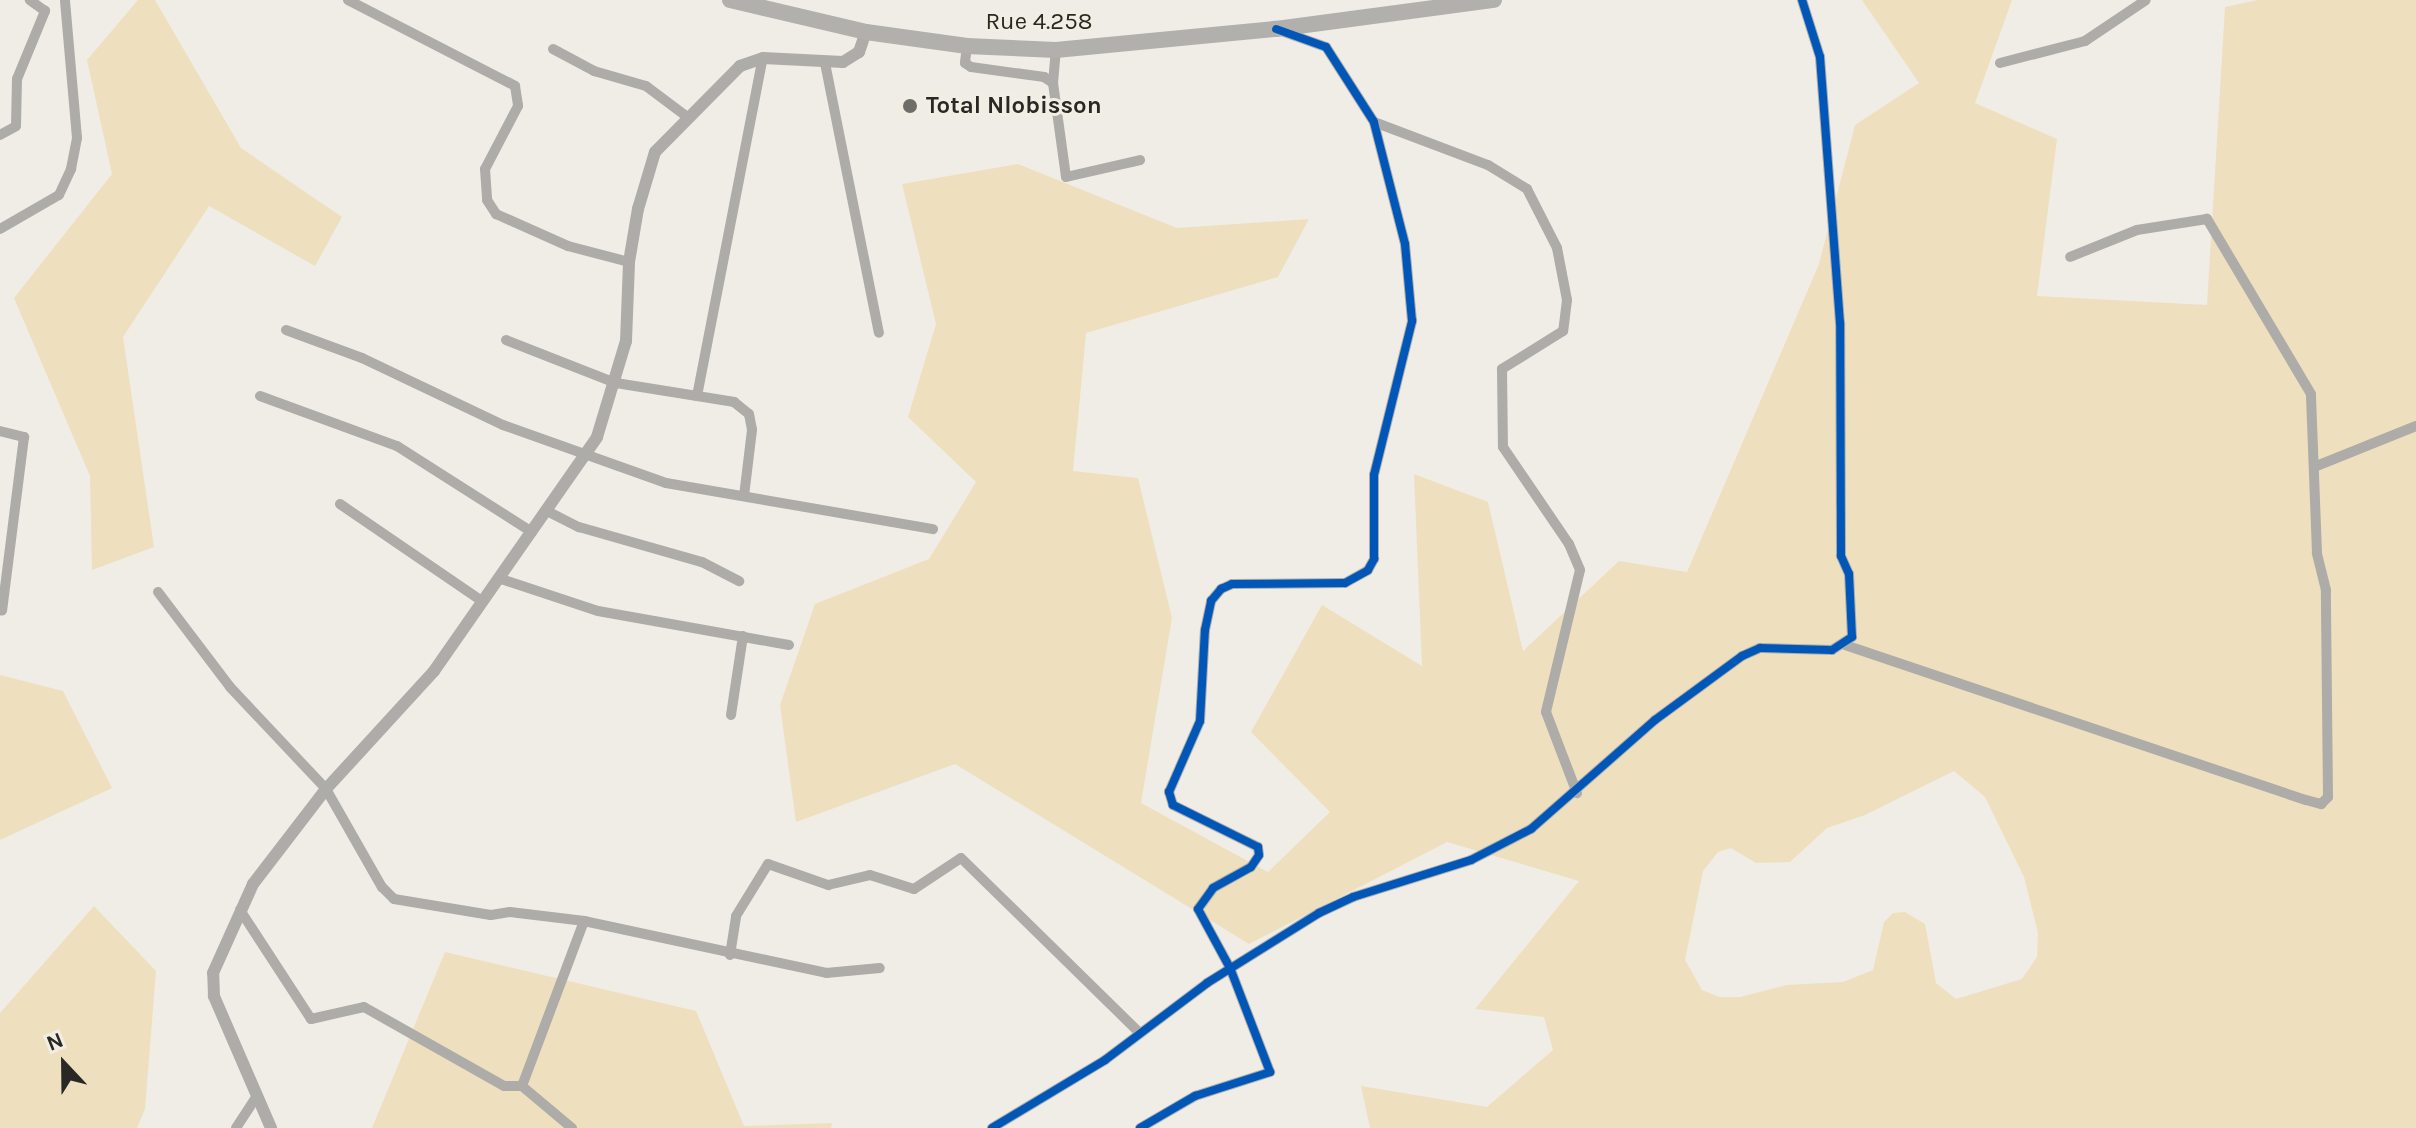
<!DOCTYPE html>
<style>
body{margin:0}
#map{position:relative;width:2416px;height:1128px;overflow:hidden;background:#f0ede6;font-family:Karla,sans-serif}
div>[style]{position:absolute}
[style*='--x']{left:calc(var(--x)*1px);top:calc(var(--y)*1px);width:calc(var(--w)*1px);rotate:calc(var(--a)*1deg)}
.green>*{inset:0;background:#eee0be}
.minor>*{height:10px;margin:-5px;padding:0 5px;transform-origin:5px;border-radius:5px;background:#adaca9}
.tertiary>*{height:12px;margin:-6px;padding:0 6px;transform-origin:6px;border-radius:6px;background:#adaca9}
.trunk>*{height:16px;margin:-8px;padding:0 8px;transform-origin:8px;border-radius:8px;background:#b2b0ac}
.cycleway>*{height:8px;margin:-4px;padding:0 4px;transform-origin:4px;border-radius:4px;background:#0057b8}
.dots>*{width:22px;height:22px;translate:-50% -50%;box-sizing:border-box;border:4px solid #f3eee3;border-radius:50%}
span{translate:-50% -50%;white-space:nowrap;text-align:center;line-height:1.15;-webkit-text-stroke:6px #f3eee3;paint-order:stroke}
.street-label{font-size:24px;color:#2a2824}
.poi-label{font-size:24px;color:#2a2824;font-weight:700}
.left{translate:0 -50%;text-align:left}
.north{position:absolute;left:24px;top:1024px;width:80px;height:80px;-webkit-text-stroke:6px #f3eee3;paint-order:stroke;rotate:338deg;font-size:22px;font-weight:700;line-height:32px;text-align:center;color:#2a2824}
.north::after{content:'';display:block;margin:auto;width:28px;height:36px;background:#2a2824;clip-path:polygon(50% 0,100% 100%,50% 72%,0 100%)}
</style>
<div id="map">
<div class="green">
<i style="clip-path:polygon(138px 0,155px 0,241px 148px,342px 217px,315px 266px,209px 206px,123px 337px,154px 547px,92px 570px,90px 476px,14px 298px,112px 174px,87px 60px)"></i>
<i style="clip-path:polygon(evenodd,1862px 0,2012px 0,1975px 103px,2057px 139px,2037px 296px,2207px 305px,2225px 7px,2258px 0,2416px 0,2416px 1128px,1370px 1128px,1361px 1086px,1487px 1107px,1553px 1050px,1544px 1017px,1475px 1009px,1579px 881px,1447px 842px,1249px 944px,955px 764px,796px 822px,780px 705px,815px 604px,929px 559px,976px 482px,908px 417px,936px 324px,902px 184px,1018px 164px,1177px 228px,1309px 219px,1278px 277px,1086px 333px,1073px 471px,1138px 478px,1172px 618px,1141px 803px,1268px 872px,1330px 812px,1251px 732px,1322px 605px,1422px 666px,1414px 474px,1488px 502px,1523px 651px,1619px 561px,1687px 572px,1819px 264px,1855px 125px,1919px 83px,1862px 0,1954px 771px,1985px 797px,2024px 877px,2038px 933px,2037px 957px,2022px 979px,1956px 999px,1936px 983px,1925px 924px,1905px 912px,1893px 913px,1884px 922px,1873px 970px,1843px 982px,1787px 985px,1740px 997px,1719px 997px,1702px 990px,1685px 960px,1703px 871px,1718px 852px,1731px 848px,1756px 863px,1790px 862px,1827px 828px,1865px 815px,1954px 771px)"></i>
<i style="clip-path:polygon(0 675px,63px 691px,112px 788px,0 840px)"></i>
<i style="clip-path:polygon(94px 906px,156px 971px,145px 1109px,137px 1128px,0 1128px,0 1013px)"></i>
<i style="clip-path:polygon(445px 952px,696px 1011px,744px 1126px,832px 1123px,831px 1128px,372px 1128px)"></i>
</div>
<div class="minor">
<i style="--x:348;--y:0;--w:188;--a:27.2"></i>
<i style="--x:515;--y:86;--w:20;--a:81"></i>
<i style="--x:518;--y:106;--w:71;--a:117.6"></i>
<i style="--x:485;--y:169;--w:31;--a:86"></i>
<i style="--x:487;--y:200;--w:17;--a:57"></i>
<i style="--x:496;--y:214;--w:79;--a:24"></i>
<i style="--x:568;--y:246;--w:63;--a:14.7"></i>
<i style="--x:967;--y:46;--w:17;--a:97"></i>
<i style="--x:965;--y:63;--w:7;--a:34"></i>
<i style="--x:971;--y:67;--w:74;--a:7.8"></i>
<i style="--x:1044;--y:77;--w:11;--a:34"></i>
<i style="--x:1053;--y:83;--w:95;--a:82.1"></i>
<i style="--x:1066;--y:177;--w:76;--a:-12.9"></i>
<i style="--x:553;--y:49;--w:47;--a:28.2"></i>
<i style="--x:594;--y:71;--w:54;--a:16.1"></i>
<i style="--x:646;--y:86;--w:50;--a:36.9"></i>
<i style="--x:825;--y:63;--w:275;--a:78.7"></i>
<i style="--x:2000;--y:63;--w:88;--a:-14.5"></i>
<i style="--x:2085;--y:41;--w:73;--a:-33.9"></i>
<i style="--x:1053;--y:83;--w:33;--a:-85"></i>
<i style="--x:1374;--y:122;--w:122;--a:20.7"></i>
<i style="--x:1488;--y:165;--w:46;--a:31.6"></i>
<i style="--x:1527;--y:189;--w:66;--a:63"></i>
<i style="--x:1557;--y:248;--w:53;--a:79.1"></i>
<i style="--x:1567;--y:300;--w:31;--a:97"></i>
<i style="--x:1563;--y:331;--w:72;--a:148.1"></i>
<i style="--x:1502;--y:369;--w:78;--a:89.3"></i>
<i style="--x:1503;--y:447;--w:117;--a:55.8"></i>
<i style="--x:1569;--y:544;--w:28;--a:67"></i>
<i style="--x:1580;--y:570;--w:146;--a:103.5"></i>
<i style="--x:1546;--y:712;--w:87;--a:69.1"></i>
<i style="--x:0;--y:135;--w:18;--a:-29"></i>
<i style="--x:16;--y:126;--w:47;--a:-88.8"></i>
<i style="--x:17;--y:79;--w:74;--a:-67.6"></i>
<i style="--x:45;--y:11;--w:19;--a:-144"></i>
<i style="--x:0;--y:229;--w:68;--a:-30"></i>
<i style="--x:59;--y:195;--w:29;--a:-65"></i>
<i style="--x:71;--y:169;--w:32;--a:-79"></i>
<i style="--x:77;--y:138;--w:139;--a:-95"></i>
<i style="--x:286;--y:330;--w:81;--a:20.2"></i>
<i style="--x:362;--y:358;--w:156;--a:25.4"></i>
<i style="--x:503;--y:425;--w:173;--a:19.6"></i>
<i style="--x:666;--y:483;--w:271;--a:9.8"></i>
<i style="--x:506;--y:340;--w:118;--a:21.4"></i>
<i style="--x:616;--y:383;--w:120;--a:9.1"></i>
<i style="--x:734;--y:402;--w:19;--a:39"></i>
<i style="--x:749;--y:414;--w:16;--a:79"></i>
<i style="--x:752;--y:430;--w:66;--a:96.9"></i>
<i style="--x:260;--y:396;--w:146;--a:20.1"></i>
<i style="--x:397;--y:446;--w:160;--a:32.5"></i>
<i style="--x:697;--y:396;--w:344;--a:-79"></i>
<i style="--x:0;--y:431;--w:25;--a:14"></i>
<i style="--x:24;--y:437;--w:175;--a:97.2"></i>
<i style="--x:2314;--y:467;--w:110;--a:-21.9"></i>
<i style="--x:340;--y:504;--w:173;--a:34.4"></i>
<i style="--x:547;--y:511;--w:36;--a:27"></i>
<i style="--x:579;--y:527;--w:128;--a:15.9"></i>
<i style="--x:702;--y:562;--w:42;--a:27.2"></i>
<i style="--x:501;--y:579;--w:102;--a:18.3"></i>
<i style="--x:598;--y:611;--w:194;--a:10.1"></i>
<i style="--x:158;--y:592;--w:119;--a:52.8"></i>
<i style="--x:230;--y:687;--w:140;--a:46.7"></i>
<i style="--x:326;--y:789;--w:113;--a:60.3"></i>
<i style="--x:382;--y:887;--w:17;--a:45"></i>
<i style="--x:394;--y:899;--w:98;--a:9.4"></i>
<i style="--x:491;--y:915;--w:19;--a:-9"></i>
<i style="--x:510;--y:912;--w:75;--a:6.9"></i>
<i style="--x:1845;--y:645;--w:486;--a:18.6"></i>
<i style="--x:2306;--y:800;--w:16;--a:15"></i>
<i style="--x:2321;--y:804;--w:10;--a:-45"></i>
<i style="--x:2328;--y:797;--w:207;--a:-90.6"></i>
<i style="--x:2326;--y:590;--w:38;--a:-104"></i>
<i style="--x:2317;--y:553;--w:159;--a:-92.2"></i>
<i style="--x:2311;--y:394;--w:204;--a:-120.7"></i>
<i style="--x:2207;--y:219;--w:71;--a:171.1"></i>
<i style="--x:2137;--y:230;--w:72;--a:158.1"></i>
<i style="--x:731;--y:715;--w:80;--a:-81.4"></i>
<i style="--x:240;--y:910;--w:130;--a:56.9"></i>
<i style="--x:311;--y:1019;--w:54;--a:-12.8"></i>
<i style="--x:364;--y:1007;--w:161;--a:29.4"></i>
<i style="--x:504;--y:1086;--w:18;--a:0"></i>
<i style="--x:730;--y:955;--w:39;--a:-81"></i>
<i style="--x:736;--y:916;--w:61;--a:-58.4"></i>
<i style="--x:768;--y:864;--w:64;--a:19.3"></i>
<i style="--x:828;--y:885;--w:43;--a:-13.4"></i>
<i style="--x:870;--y:875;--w:46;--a:17.7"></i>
<i style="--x:914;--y:889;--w:56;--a:-33.4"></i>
<i style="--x:961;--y:858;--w:250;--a:44.4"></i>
<i style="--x:236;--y:1128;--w:35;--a:-57"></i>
<i style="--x:572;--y:1128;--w:65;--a:-140"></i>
<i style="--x:522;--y:1086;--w:176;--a:-69.4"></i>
<i style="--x:584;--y:921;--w:248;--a:12.1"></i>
<i style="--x:826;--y:973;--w:54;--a:-5.3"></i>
<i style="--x:992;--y:1128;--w:132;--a:-31"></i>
<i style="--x:1105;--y:1060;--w:128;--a:-37"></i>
<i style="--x:1207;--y:983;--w:132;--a:-32"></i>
<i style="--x:1319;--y:913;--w:38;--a:-25"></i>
<i style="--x:1353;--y:897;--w:124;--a:-17.4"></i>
<i style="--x:1471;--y:860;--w:68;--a:-27.3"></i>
<i style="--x:1531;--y:829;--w:165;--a:-41.3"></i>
<i style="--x:1655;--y:720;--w:108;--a:-36.3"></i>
<i style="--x:1742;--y:656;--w:20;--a:-24"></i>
<i style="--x:1760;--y:648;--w:72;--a:1.6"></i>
<i style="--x:1832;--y:650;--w:24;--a:-33"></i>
<i style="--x:1852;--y:637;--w:63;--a:-92.7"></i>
<i style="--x:1849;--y:574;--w:20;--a:-114"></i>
<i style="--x:1841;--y:556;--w:233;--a:-90.2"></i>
<i style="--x:1840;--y:323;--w:267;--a:-94.3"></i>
<i style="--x:1820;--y:57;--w:60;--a:-107.5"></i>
<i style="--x:1140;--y:1128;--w:64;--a:-30.2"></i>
<i style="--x:1195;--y:1096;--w:79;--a:-17.7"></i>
<i style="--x:1270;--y:1072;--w:111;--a:-111"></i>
<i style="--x:1230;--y:968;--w:67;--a:-118.5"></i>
<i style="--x:1198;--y:909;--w:26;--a:-54"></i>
<i style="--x:1213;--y:888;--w:43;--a:-28.9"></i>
<i style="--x:1251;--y:867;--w:14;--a:-56"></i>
<i style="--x:1259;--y:855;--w:8;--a:-97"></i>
<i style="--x:1258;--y:847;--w:95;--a:-153.7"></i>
<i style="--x:1173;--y:805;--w:14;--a:-107"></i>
<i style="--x:1169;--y:792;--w:77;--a:-66.4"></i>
<i style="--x:1200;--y:721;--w:91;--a:-86.9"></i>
<i style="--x:1205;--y:630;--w:30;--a:-78"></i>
<i style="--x:1211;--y:601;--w:16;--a:-50"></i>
<i style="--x:1221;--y:589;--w:12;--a:-24"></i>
<i style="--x:1232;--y:584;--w:113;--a:-0.5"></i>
<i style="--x:1345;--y:583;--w:26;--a:-29"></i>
<i style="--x:1368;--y:570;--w:13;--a:-61"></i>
<i style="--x:1374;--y:559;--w:84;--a:-90"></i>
<i style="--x:1374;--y:475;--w:159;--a:-76.1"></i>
<i style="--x:1412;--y:321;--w:77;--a:-95.2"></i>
<i style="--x:1405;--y:244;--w:126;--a:-104.3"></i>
<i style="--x:1374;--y:122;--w:89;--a:-122.6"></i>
<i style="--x:1326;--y:47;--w:48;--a:-160.4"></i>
</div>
<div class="tertiary">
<i style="--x:271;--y:1128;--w:144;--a:-113.4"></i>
<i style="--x:214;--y:996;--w:23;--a:-92"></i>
<i style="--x:213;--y:973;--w:98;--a:-65.8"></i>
<i style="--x:253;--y:884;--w:120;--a:-52.5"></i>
<i style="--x:326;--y:789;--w:160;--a:-47.5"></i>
<i style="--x:434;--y:671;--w:285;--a:-55.1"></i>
<i style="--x:597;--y:437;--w:100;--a:-73.2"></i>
<i style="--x:626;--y:341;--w:79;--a:-87.8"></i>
<i style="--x:629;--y:262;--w:54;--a:-80.4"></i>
<i style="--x:638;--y:209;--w:59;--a:-73.4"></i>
<i style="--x:655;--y:152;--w:121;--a:-45.3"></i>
<i style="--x:740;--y:66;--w:24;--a:-19"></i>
<i style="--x:763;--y:58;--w:80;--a:2.9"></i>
<i style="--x:843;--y:62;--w:19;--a:-32"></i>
<i style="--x:859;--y:52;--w:21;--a:-71"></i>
</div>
<div class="trunk">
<i style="--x:730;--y:0;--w:140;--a:13.2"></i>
<i style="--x:866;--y:32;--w:102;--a:7.9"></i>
<i style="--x:967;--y:46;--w:89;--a:2.6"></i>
<i style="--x:1056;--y:50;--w:221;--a:-5.5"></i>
<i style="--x:1276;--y:29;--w:220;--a:-7.6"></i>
</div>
<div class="cycleway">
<i style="--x:992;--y:1128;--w:132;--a:-31"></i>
<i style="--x:1105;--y:1060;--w:128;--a:-37"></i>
<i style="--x:1207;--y:983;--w:132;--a:-32"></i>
<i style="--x:1319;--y:913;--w:38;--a:-25"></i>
<i style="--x:1353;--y:897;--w:124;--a:-17.4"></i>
<i style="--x:1471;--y:860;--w:68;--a:-27.3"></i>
<i style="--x:1531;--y:829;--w:165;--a:-41.3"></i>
<i style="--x:1655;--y:720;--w:108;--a:-36.3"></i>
<i style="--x:1742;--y:656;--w:20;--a:-24"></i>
<i style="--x:1760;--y:648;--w:72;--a:1.6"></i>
<i style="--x:1832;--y:650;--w:24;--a:-33"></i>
<i style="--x:1852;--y:637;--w:63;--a:-92.7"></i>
<i style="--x:1849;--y:574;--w:20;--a:-114"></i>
<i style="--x:1841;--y:556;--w:233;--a:-90.2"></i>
<i style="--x:1840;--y:323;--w:267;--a:-94.3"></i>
<i style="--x:1820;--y:57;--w:60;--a:-107.5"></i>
<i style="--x:1140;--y:1128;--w:64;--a:-30.2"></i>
<i style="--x:1195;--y:1096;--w:79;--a:-17.7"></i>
<i style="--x:1270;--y:1072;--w:111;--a:-111"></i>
<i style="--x:1230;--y:968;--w:67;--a:-118.5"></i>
<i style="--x:1198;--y:909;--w:26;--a:-54"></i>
<i style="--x:1213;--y:888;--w:43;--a:-28.9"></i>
<i style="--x:1251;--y:867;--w:14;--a:-56"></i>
<i style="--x:1259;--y:855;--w:8;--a:-97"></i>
<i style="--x:1258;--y:847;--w:95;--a:-153.7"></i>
<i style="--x:1173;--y:805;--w:14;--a:-107"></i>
<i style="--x:1169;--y:792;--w:77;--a:-66.4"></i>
<i style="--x:1200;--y:721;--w:91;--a:-86.9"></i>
<i style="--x:1205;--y:630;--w:30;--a:-78"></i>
<i style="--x:1211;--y:601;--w:16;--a:-50"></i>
<i style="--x:1221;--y:589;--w:12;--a:-24"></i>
<i style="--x:1232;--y:584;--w:113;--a:-0.5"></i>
<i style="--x:1345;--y:583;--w:26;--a:-29"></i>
<i style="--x:1368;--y:570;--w:13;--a:-61"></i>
<i style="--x:1374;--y:559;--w:84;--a:-90"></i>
<i style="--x:1374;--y:475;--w:159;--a:-76.1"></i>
<i style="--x:1412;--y:321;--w:77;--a:-95.2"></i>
<i style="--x:1405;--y:244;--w:126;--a:-104.3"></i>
<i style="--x:1374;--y:122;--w:89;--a:-122.6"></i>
<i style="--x:1326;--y:47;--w:53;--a:-160.2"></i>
</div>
<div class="dots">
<i style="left:910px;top:106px;background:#6f6d68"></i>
</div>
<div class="street-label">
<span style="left:1039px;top:22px">Rue 4.258</span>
</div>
<div class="poi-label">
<span class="left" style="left:926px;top:106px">Total Nlobisson</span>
</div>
<div class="north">N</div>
</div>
